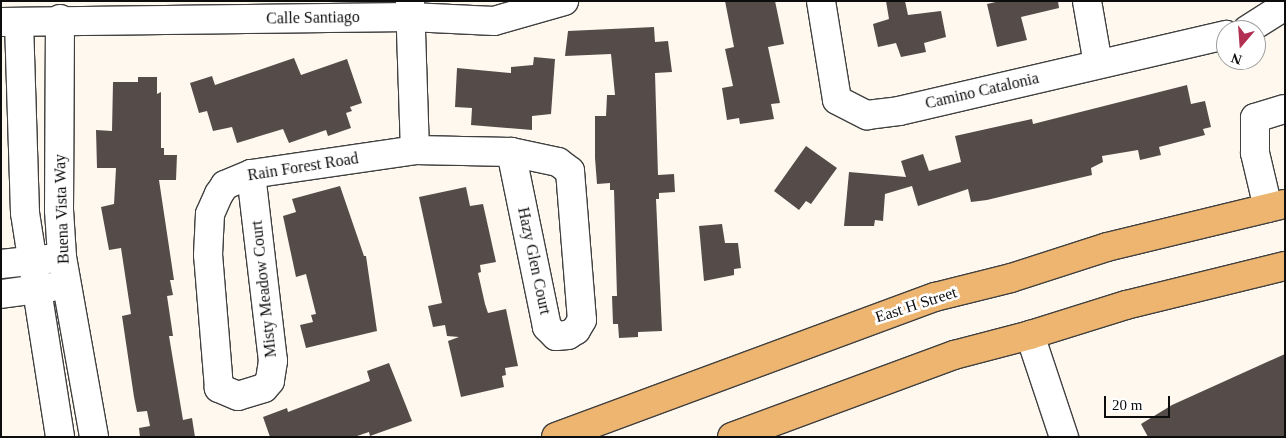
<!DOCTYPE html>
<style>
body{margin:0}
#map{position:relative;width:1286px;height:438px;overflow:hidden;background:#fef8ee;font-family:Georgia,serif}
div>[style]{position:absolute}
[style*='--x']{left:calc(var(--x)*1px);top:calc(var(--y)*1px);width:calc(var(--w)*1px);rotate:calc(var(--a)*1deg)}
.building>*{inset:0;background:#554c4a}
.roads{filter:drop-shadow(1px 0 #404040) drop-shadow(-1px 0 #404040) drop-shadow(0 1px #404040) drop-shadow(0 -1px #404040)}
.minor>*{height:28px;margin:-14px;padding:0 14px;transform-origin:14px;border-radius:14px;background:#fff}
.major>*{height:28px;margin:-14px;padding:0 14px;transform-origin:14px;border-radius:14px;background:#edb56f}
span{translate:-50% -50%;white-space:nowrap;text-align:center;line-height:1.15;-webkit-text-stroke:5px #fff;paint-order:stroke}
.street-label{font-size:16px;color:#0d0d0d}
.frame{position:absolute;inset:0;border:2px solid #0d0d0d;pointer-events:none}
.north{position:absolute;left:1216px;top:20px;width:50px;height:50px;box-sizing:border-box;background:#fff;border:1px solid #9e9e9e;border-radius:50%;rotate:198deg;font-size:14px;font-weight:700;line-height:20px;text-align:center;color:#0d0d0d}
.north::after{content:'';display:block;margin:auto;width:18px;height:22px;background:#b23051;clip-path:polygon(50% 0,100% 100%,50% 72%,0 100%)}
.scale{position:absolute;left:1104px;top:396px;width:66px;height:22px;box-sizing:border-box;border:2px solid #0d0d0d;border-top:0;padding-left:6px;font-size:15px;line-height:18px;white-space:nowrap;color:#0d0d0d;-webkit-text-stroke:4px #fff;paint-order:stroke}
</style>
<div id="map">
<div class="building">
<i style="clip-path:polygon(725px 1px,775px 1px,784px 44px,768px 47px,780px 103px,771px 104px,774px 119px,740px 124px,739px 118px,727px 120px,722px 88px,733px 86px,725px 49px,734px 47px)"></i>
<i style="clip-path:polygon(886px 1px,905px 1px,908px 15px,941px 11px,946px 37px,924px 43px,926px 52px,901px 57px,896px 43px,878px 47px,873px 24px,889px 19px)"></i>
<i style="clip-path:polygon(1000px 1px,1058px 1px,1059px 8px,1021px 17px,1027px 40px,997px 47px,987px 4px)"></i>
<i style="clip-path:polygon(654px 27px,655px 42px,668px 41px,672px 72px,655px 73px,658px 175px,674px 174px,675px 192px,659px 193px,659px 199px,656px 199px,662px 331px,638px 332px,638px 337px,619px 338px,618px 324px,613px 324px,612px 296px,617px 296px,614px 190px,610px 190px,610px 183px,597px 184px,595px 158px,595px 116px,606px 116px,607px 95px,615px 95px,611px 54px,565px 56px,568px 31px)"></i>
<i style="clip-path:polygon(534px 57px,555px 59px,551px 114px,532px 116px,532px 130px,471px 125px,472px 108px,455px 107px,457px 68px,511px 73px,511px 67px,533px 65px)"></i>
<i style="clip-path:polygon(294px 58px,301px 75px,347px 59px,362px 103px,350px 107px,352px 111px,346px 113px,351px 128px,328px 136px,326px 130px,289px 143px,283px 129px,237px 143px,232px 127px,213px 131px,207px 111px,199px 113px,190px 83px,212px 76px,215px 85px)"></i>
<i style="clip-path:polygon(138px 77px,157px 77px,157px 94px,161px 92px,161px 148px,164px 148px,164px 155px,177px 155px,176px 180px,159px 180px,174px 280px,170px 280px,173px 295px,167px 296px,173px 336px,169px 336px,183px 420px,192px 418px,195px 437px,140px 437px,139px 428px,150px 426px,147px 411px,137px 412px,134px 397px,122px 316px,131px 314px,121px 248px,109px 250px,101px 207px,114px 204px,116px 168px,97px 168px,96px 130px,112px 131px,113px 82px,138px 82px)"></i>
<i style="clip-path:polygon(1187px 85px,1191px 104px,1205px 101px,1211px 127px,1203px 129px,1205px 135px,1159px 147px,1161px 155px,1140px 160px,1138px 150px,1102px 156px,1103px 162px,1091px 168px,1092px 175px,987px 200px,971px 202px,968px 189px,918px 206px,912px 186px,885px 194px,883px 221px,875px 220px,874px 226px,844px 226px,849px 172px,906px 177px,901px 161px,923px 154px,929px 171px,961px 162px,955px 136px,1032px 119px,1033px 124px)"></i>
<i style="clip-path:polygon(806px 146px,837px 168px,811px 204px,806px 201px,799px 210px,774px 191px)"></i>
<i style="clip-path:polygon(340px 186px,364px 256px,366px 256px,377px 331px,306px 348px,300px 325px,313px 322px,311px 315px,316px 314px,306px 274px,296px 277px,283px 216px,296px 212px,292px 199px)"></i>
<i style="clip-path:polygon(466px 187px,470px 206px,483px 204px,496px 262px,480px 265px,481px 272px,478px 273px,485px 304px,488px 313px,506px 309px,518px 366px,505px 368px,506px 375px,502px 376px,504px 387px,461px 397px,448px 341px,459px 337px,447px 336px,445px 325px,433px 327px,428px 306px,442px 303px,419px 197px)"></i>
<i style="clip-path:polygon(722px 224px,725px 243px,738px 243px,741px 268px,734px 269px,734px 275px,704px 281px,699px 226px)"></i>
<i style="clip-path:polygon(1285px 354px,1285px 437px,1148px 437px,1141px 424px,1172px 405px)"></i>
<i style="clip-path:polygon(389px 363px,412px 421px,370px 436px,369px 432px,354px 437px,270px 437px,263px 417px,287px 408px,288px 412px,370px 381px,367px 371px)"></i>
</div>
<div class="roads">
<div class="minor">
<i style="--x:410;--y:1;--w:149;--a:88.1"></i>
<i style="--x:821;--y:1;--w:100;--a:80.8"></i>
<i style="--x:837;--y:100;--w:34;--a:27"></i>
<i style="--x:867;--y:115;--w:32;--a:-7"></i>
<i style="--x:899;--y:111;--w:336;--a:-13.1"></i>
<i style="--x:1087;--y:1;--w:64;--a:80.1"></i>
<i style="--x:60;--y:19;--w:191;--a:90.3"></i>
<i style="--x:59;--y:210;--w:47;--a:86.3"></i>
<i style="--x:62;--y:257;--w:183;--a:79.9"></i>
<i style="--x:1;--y:22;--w:409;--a:-0.7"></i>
<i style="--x:410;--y:17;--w:84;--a:2.7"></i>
<i style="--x:494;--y:21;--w:73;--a:-15.9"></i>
<i style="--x:19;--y:22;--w:191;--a:88.2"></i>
<i style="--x:25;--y:213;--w:227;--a:81.1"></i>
<i style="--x:1247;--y:30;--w:45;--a:-32.3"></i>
<i style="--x:251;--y:174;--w:188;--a:83.3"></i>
<i style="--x:273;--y:361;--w:20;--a:99"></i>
<i style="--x:270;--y:381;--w:9;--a:131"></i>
<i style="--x:264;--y:388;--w:27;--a:163"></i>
<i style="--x:238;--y:396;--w:21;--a:-157"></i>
<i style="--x:219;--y:388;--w:133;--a:-94.7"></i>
<i style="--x:208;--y:255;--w:41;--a:-87.2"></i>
<i style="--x:210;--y:214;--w:22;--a:-66"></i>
<i style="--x:219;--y:194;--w:11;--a:-56"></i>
<i style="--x:225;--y:185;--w:28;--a:-23"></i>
<i style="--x:251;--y:174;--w:166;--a:-8.3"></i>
<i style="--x:415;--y:150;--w:96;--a:1.2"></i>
<i style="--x:511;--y:152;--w:48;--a:12"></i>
<i style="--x:558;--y:162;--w:15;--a:37"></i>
<i style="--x:570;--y:171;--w:149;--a:85.4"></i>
<i style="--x:582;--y:320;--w:12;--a:121"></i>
<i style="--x:576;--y:330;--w:9;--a:148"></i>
<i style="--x:568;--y:335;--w:12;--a:175"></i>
<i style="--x:556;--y:336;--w:13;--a:-135"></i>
<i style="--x:547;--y:327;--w:179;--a:-101.6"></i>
<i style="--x:1268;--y:208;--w:57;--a:-103.3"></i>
<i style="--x:1255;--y:153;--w:35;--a:-90"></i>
<i style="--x:1255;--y:118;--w:31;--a:-17"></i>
<i style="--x:1;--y:264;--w:47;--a:-6.1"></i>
<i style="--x:1;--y:294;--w:51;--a:-7.8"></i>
<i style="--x:1030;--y:335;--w:108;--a:71.6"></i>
</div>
<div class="major">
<i style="--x:556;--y:437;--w:404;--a:-20.3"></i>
<i style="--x:935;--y:297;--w:78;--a:-14"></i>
<i style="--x:1011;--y:278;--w:101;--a:-17.9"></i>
<i style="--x:1107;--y:247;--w:183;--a:-13.6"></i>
<i style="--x:732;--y:437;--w:237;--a:-20.3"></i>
<i style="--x:954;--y:355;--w:79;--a:-14.7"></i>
<i style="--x:1030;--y:335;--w:101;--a:-17.4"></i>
<i style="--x:1126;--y:305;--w:164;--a:-13.8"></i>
</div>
</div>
<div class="street-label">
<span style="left:313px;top:18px;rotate:-1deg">Calle Santiago</span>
<span style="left:982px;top:91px;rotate:-13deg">Camino Catalonia</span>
<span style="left:303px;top:167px;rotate:-9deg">Rain Forest Road</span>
<span style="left:62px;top:209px;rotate:-92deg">Buena Vista Way</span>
<span style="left:534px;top:261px;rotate:78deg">Hazy Glen Court</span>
<span style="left:264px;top:289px;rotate:-96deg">Misty Meadow Court</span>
<span style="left:916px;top:305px;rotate:-18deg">East H Street</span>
</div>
<div class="frame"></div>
<div class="north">N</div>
<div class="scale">20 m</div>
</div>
